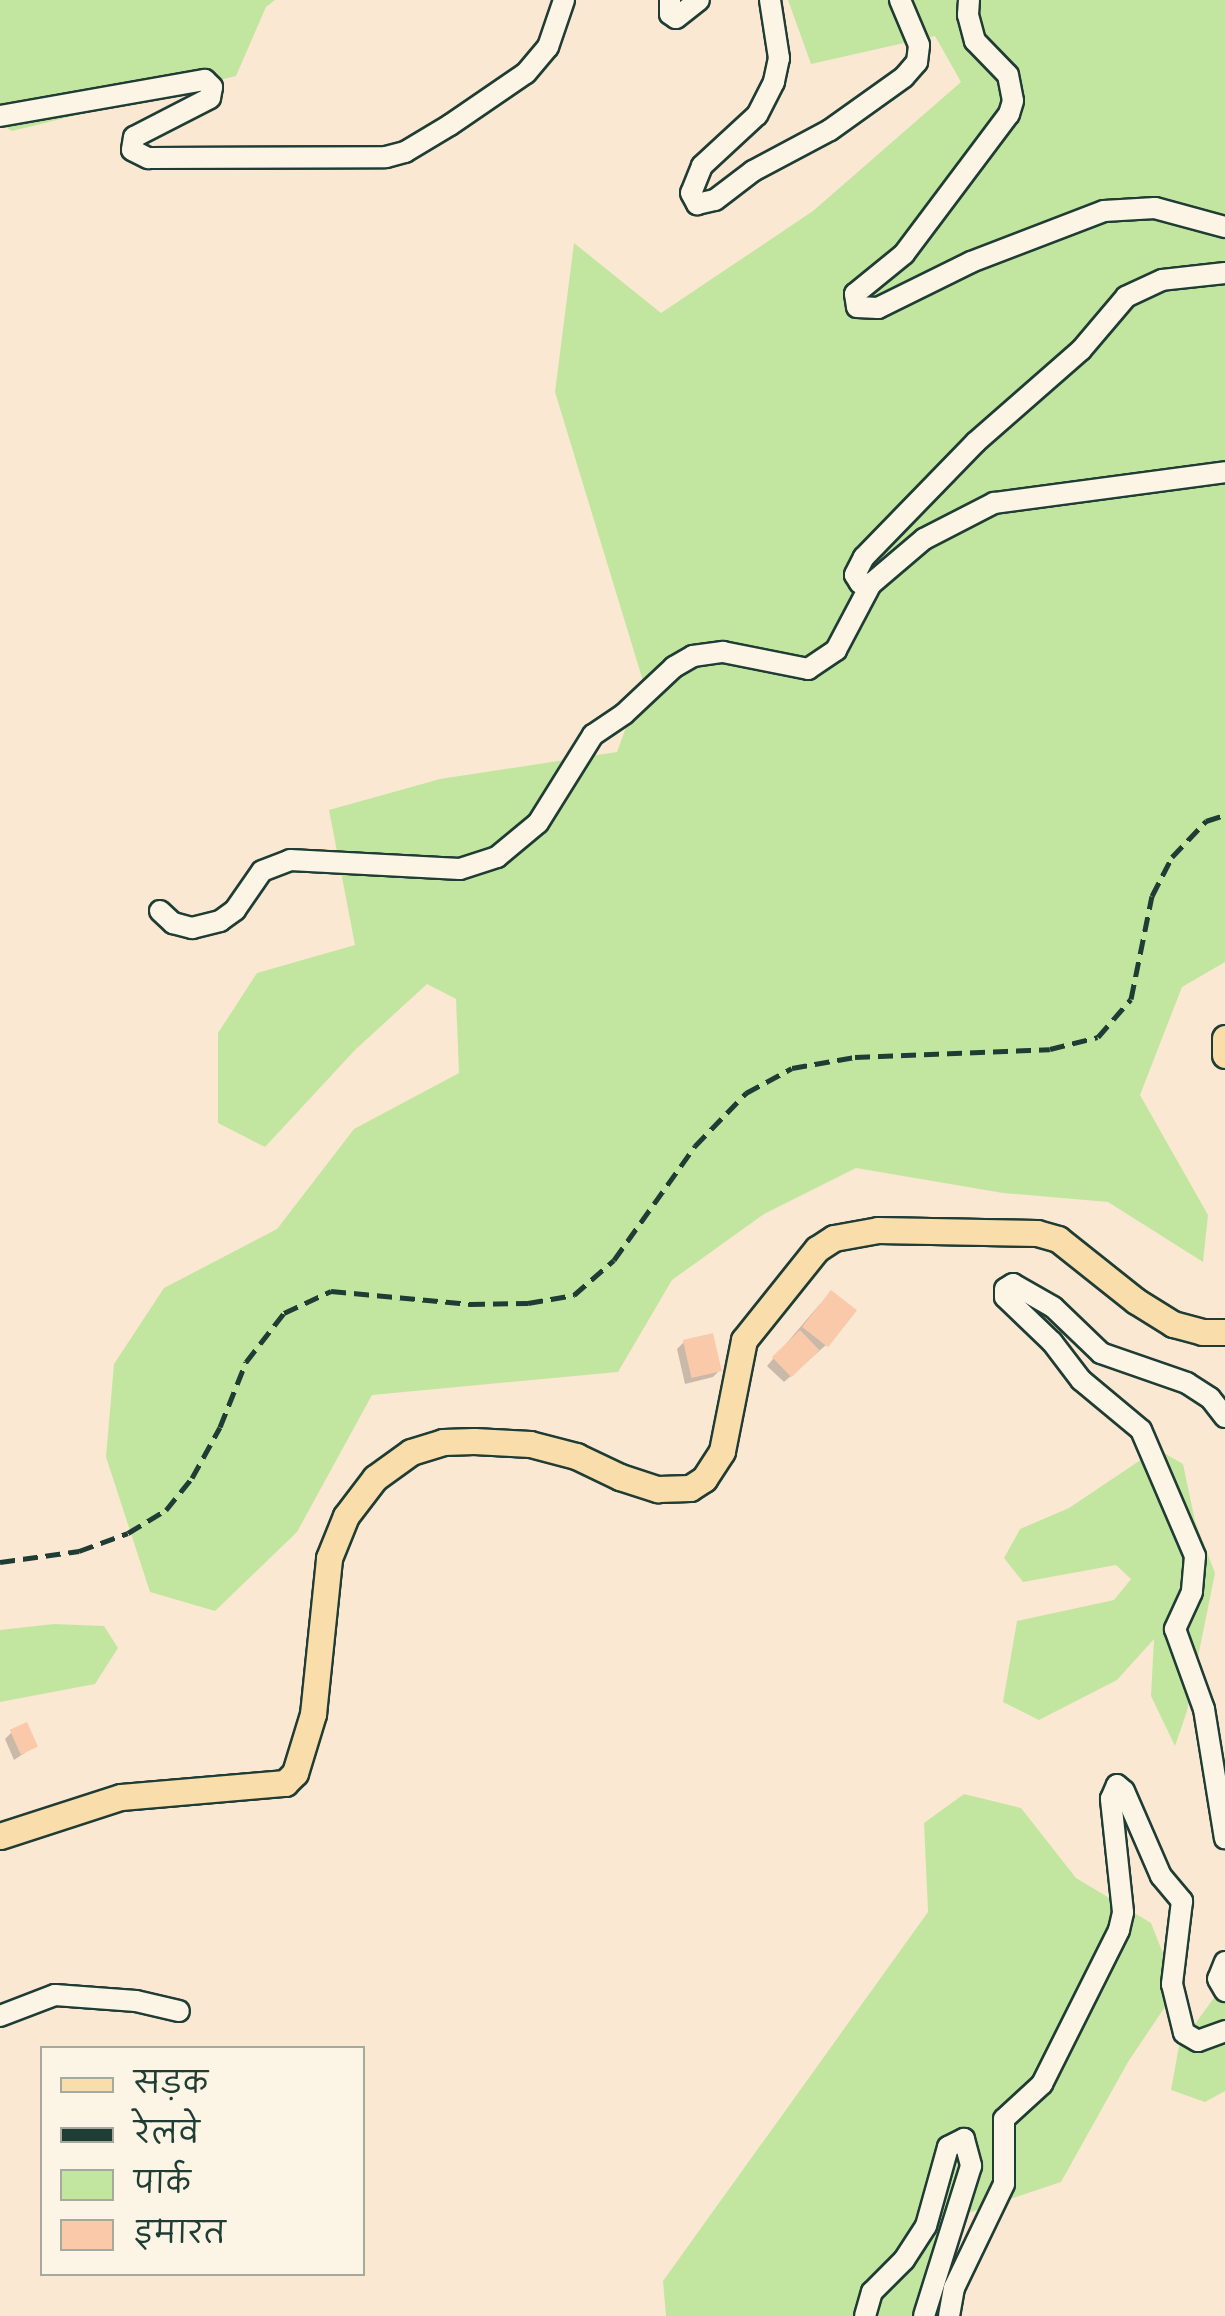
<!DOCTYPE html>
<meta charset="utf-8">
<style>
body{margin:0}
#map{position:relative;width:1225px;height:2316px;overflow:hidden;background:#fbe8d3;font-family:"Patrick Hand","Playpen Sans Deva",sans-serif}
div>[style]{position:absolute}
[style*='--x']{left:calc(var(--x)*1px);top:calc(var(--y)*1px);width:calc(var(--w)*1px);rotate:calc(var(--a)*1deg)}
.green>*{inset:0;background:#c2e6a0}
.shadow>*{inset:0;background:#0003}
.building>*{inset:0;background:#fac9aa;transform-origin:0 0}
.roads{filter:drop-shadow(2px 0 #1f3d34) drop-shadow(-2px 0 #1f3d34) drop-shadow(0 2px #1f3d34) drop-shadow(0 -2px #1f3d34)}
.minor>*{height:20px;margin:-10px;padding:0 10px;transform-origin:10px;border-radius:10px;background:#fcf5e5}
.major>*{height:25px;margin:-12.5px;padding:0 12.5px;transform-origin:12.5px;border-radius:12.5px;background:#f9ddab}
.rail>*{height:5px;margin-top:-2.5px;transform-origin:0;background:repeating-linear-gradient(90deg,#1f3d34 0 15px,transparent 0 23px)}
span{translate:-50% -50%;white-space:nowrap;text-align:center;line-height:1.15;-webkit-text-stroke:9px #fcf5e5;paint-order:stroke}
.legend{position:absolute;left:40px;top:2046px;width:325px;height:230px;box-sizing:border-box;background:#fcf5e5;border:2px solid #a4ab9e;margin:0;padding:12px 18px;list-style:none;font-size:30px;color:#1f3d34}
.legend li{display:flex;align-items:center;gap:20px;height:50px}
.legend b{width:50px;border:2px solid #a4ab9e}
</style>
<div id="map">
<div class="green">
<i style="clip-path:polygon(0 0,275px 0,266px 7px,236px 76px,12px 131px,0 124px)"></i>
<i style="clip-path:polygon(788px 0,1225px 0,1225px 962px,1182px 987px,1140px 1095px,1208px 1215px,1203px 1262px,1108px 1202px,1003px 1193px,856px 1168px,764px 1214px,672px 1280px,618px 1372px,372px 1395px,297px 1532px,215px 1611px,150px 1592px,106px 1457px,114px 1364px,164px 1288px,277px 1229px,354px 1129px,459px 1073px,456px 999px,427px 984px,355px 1050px,265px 1147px,218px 1123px,218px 1033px,257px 973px,355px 945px,329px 810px,440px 779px,617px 752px,643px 681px,555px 392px,574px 243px,661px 313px,813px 211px,961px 82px,935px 36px,811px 64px)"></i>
<i style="clip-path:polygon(1157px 1449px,1183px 1464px,1195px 1521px,1215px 1573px,1187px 1711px,1175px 1746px,1151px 1696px,1154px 1639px,1117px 1680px,1039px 1720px,1003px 1702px,1017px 1621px,1114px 1600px,1131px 1579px,1116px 1565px,1023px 1582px,1004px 1558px,1020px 1529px,1069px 1508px)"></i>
<i style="clip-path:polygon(54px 1624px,104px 1626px,118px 1648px,95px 1684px,0 1702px,0 1630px)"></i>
<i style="clip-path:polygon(964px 1794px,1021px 1808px,1076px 1878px,1151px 1923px,1177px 1989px,1128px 2062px,1061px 2182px,962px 2215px,938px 2308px,922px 2316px,666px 2316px,663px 2281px,928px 1912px,924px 1823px)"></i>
<i style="clip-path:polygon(1225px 1947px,1225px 2091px,1205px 2102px,1171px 2090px,1179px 2046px,1224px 1984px)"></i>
</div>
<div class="shadow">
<i style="clip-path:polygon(820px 1304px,826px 1345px,784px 1382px,767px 1366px)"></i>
<i style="clip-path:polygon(684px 1342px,720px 1370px,713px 1377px,685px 1384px,677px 1349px)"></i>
<i style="clip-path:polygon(12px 1732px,35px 1746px,14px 1760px,5px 1739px)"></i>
</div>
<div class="building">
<i style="left:831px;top:1290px;width:33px;height:47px;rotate:38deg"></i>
<i style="left:800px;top:1330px;width:28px;height:39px;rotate:46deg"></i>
<i style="left:713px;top:1333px;width:39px;height:31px;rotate:77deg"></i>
<i style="left:27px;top:1722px;width:27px;height:19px;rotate:66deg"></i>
</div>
<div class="roads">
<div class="minor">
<i style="--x:670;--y:0;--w:14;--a:90"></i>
<i style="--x:670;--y:14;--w:7;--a:34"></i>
<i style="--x:676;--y:18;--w:29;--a:-38"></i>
<i style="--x:770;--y:0;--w:59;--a:81.2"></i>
<i style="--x:779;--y:58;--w:25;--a:102"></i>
<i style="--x:774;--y:82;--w:37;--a:117"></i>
<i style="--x:757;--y:115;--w:75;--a:137.2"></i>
<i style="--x:702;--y:166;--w:29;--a:112"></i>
<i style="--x:691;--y:193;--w:13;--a:61"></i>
<i style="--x:697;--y:204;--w:18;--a:-13"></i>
<i style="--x:715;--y:200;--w:48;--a:-37.3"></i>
<i style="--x:753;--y:171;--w:87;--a:-28"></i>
<i style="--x:830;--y:130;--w:91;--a:-35.6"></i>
<i style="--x:904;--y:77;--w:20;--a:-49"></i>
<i style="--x:917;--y:62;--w:17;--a:-83"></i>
<i style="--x:919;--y:45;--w:49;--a:-112.9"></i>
<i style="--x:969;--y:0;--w:15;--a:94"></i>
<i style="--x:968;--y:15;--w:27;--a:75"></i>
<i style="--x:975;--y:41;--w:47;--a:45.9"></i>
<i style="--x:1008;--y:75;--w:26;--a:79"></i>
<i style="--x:1013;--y:101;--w:14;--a:107"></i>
<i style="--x:1009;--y:114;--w:175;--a:126.9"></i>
<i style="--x:904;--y:254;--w:63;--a:140.8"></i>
<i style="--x:855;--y:294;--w:13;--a:81"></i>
<i style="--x:857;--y:307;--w:21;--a:3"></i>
<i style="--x:878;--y:308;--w:104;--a:-26.3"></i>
<i style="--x:971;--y:262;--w:142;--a:-21"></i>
<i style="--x:1104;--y:211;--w:51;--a:-3.4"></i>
<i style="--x:1155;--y:208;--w:73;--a:15.2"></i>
<i style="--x:0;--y:116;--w:208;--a:-10"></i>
<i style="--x:205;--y:80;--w:10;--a:45"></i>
<i style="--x:212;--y:87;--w:11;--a:100"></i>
<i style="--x:210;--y:98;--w:85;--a:152.8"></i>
<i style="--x:134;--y:137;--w:13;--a:99"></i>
<i style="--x:132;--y:150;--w:18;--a:27"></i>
<i style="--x:148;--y:158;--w:238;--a:-0.2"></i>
<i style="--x:386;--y:157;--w:20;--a:-15"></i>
<i style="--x:405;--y:152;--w:52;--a:-31"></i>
<i style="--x:450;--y:125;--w:92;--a:-34.4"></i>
<i style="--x:526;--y:73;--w:34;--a:-50"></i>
<i style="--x:548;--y:47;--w:50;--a:-71.2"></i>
<i style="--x:1225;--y:273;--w:63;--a:173.7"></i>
<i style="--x:1162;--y:280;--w:40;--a:155"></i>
<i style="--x:1126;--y:297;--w:70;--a:130.3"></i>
<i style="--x:1081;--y:350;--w:140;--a:138.8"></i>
<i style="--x:976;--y:442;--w:161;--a:134.2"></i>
<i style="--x:864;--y:557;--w:20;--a:117"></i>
<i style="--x:855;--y:575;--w:9;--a:58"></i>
<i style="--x:860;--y:583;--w:11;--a:5"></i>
<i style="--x:871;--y:584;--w:70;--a:-40.3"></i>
<i style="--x:924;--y:539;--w:79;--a:-27.2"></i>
<i style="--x:994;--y:503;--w:233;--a:-7.6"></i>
<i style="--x:160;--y:911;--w:18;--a:43"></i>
<i style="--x:173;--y:923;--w:20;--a:15"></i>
<i style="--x:192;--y:928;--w:29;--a:-14"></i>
<i style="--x:220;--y:921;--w:19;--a:-36"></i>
<i style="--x:235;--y:910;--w:47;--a:-55.3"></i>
<i style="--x:262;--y:871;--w:30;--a:-21"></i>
<i style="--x:290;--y:860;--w:170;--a:3"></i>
<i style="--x:460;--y:869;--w:39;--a:-18"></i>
<i style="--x:497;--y:857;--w:53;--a:-39.7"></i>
<i style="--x:538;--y:823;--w:104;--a:-58"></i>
<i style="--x:593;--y:735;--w:37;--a:-34"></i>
<i style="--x:624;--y:714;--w:69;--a:-43.2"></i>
<i style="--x:674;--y:667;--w:22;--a:-30"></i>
<i style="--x:693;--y:656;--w:30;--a:-8"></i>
<i style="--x:723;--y:652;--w:87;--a:11.3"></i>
<i style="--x:808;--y:669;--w:34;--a:-34"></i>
<i style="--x:836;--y:650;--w:75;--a:-62.1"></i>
<i style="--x:1225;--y:1417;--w:24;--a:-128"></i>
<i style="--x:1210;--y:1398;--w:27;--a:-147"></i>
<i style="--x:1187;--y:1383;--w:91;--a:-160.8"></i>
<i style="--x:1101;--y:1353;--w:66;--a:-136.2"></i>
<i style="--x:1053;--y:1307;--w:46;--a:-150.1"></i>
<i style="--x:1013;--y:1284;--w:9;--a:148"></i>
<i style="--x:1005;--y:1289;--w:8;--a:90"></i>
<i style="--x:1005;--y:1297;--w:65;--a:43.8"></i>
<i style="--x:1052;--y:1342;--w:48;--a:52.7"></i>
<i style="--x:1081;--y:1380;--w:78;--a:39.8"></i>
<i style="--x:1141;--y:1430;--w:137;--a:66.8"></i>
<i style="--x:1195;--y:1556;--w:36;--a:95"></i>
<i style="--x:1192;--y:1592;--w:41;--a:114.7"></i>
<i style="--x:1175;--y:1629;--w:85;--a:70.1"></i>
<i style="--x:1204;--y:1709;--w:131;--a:80.8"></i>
<i style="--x:1225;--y:1962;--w:18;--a:112"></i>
<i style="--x:1218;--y:1979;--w:14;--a:60"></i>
<i style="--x:0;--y:2016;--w:59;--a:-20.9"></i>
<i style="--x:55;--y:1995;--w:81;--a:4.2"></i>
<i style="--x:136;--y:2001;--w:44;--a:13.1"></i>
<i style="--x:865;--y:2316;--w:25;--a:-74"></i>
<i style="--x:872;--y:2292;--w:45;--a:-45"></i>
<i style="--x:904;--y:2260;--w:40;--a:-57.1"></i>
<i style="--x:926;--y:2226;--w:82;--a:-74.4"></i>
<i style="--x:948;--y:2147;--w:18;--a:-27"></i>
<i style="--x:964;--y:2139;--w:28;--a:75"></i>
<i style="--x:971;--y:2166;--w:157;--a:107.4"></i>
<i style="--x:949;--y:2316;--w:28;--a:-80"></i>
<i style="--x:954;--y:2288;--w:115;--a:-64.3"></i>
<i style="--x:1004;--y:2184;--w:65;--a:-90"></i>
<i style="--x:1004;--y:2119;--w:52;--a:-42.6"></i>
<i style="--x:1042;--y:2084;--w:172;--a:-63.4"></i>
<i style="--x:1119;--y:1930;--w:18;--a:-77"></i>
<i style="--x:1123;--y:1912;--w:114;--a:-96.1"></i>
<i style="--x:1111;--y:1799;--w:15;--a:-67"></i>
<i style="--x:1117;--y:1785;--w:9;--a:41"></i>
<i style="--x:1124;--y:1791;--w:93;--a:66.5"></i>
<i style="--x:1161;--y:1876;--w:33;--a:50"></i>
<i style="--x:1182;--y:1901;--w:84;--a:96.9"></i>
<i style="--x:1172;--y:1984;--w:50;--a:76.2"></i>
<i style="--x:1184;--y:2033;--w:16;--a:30"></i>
<i style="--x:1198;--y:2041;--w:29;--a:-20"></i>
</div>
<div class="major">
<i style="--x:1225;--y:1038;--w:17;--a:90"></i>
<i style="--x:0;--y:1836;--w:127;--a:-17.9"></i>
<i style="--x:121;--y:1797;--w:165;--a:-4.9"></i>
<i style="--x:285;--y:1783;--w:14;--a:-45"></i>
<i style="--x:295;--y:1773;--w:62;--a:-73"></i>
<i style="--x:313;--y:1714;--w:157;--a:-84.1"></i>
<i style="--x:329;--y:1558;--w:45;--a:-68"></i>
<i style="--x:346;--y:1516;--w:48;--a:-52.7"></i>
<i style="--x:375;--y:1478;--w:44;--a:-35.8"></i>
<i style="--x:411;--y:1452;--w:34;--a:-17"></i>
<i style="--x:443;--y:1442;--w:31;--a:-2"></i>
<i style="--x:474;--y:1441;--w:56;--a:3.1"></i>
<i style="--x:530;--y:1444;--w:48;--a:14.6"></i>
<i style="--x:576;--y:1456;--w:49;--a:25.5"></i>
<i style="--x:620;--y:1477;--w:40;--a:18"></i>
<i style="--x:658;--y:1489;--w:32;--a:-2"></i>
<i style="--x:690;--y:1488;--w:17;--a:-33"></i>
<i style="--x:704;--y:1479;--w:33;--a:-57"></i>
<i style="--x:722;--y:1451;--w:113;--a:-78.8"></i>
<i style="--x:744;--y:1340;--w:117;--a:-51.3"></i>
<i style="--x:817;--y:1249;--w:20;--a:-33"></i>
<i style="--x:834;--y:1238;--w:45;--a:-10.3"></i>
<i style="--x:878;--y:1230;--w:159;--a:1.1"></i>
<i style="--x:1037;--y:1233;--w:22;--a:16"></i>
<i style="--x:1058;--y:1239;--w:100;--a:38.5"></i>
<i style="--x:1136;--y:1301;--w:44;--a:31.9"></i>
<i style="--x:1173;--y:1324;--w:30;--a:15"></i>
<i style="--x:1202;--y:1332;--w:23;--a:0"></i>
</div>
</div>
<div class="rail">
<i style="--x:0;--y:1562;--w:80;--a:-7.9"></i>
<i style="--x:79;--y:1551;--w:52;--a:-20.2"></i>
<i style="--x:128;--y:1533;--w:44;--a:-31.2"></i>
<i style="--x:166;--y:1510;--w:41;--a:-50.9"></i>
<i style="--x:192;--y:1478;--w:58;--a:-61.2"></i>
<i style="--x:220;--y:1427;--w:70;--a:-68.2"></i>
<i style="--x:246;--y:1362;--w:62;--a:-52.2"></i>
<i style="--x:284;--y:1313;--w:52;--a:-25.1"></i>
<i style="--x:331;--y:1291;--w:140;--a:5.3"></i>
<i style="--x:470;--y:1304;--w:58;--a:-1"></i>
<i style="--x:528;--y:1303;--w:47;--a:-9.9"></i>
<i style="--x:574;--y:1295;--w:53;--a:-41.2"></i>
<i style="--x:614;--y:1260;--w:140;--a:-54.6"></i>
<i style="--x:695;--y:1146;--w:74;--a:-46.1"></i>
<i style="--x:746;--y:1093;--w:52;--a:-28.5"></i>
<i style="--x:792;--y:1068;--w:64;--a:-9.9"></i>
<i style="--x:855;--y:1057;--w:195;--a:-2.3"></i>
<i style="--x:1050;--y:1049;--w:49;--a:-14"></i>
<i style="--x:1098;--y:1037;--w:50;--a:-49"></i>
<i style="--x:1131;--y:999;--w:105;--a:-78.5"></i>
<i style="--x:1152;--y:896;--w:44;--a:-62.9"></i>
<i style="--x:1172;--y:857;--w:50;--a:-46.6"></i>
<i style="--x:1206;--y:821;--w:20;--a:-18"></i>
</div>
<ul class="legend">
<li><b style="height:12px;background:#f9ddab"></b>सड़क</li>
<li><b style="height:12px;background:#1f3d34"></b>रेलवे</li>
<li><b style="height:28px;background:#c2e6a0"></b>पार्क</li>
<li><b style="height:28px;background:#fac9aa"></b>इमारत</li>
</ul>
</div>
